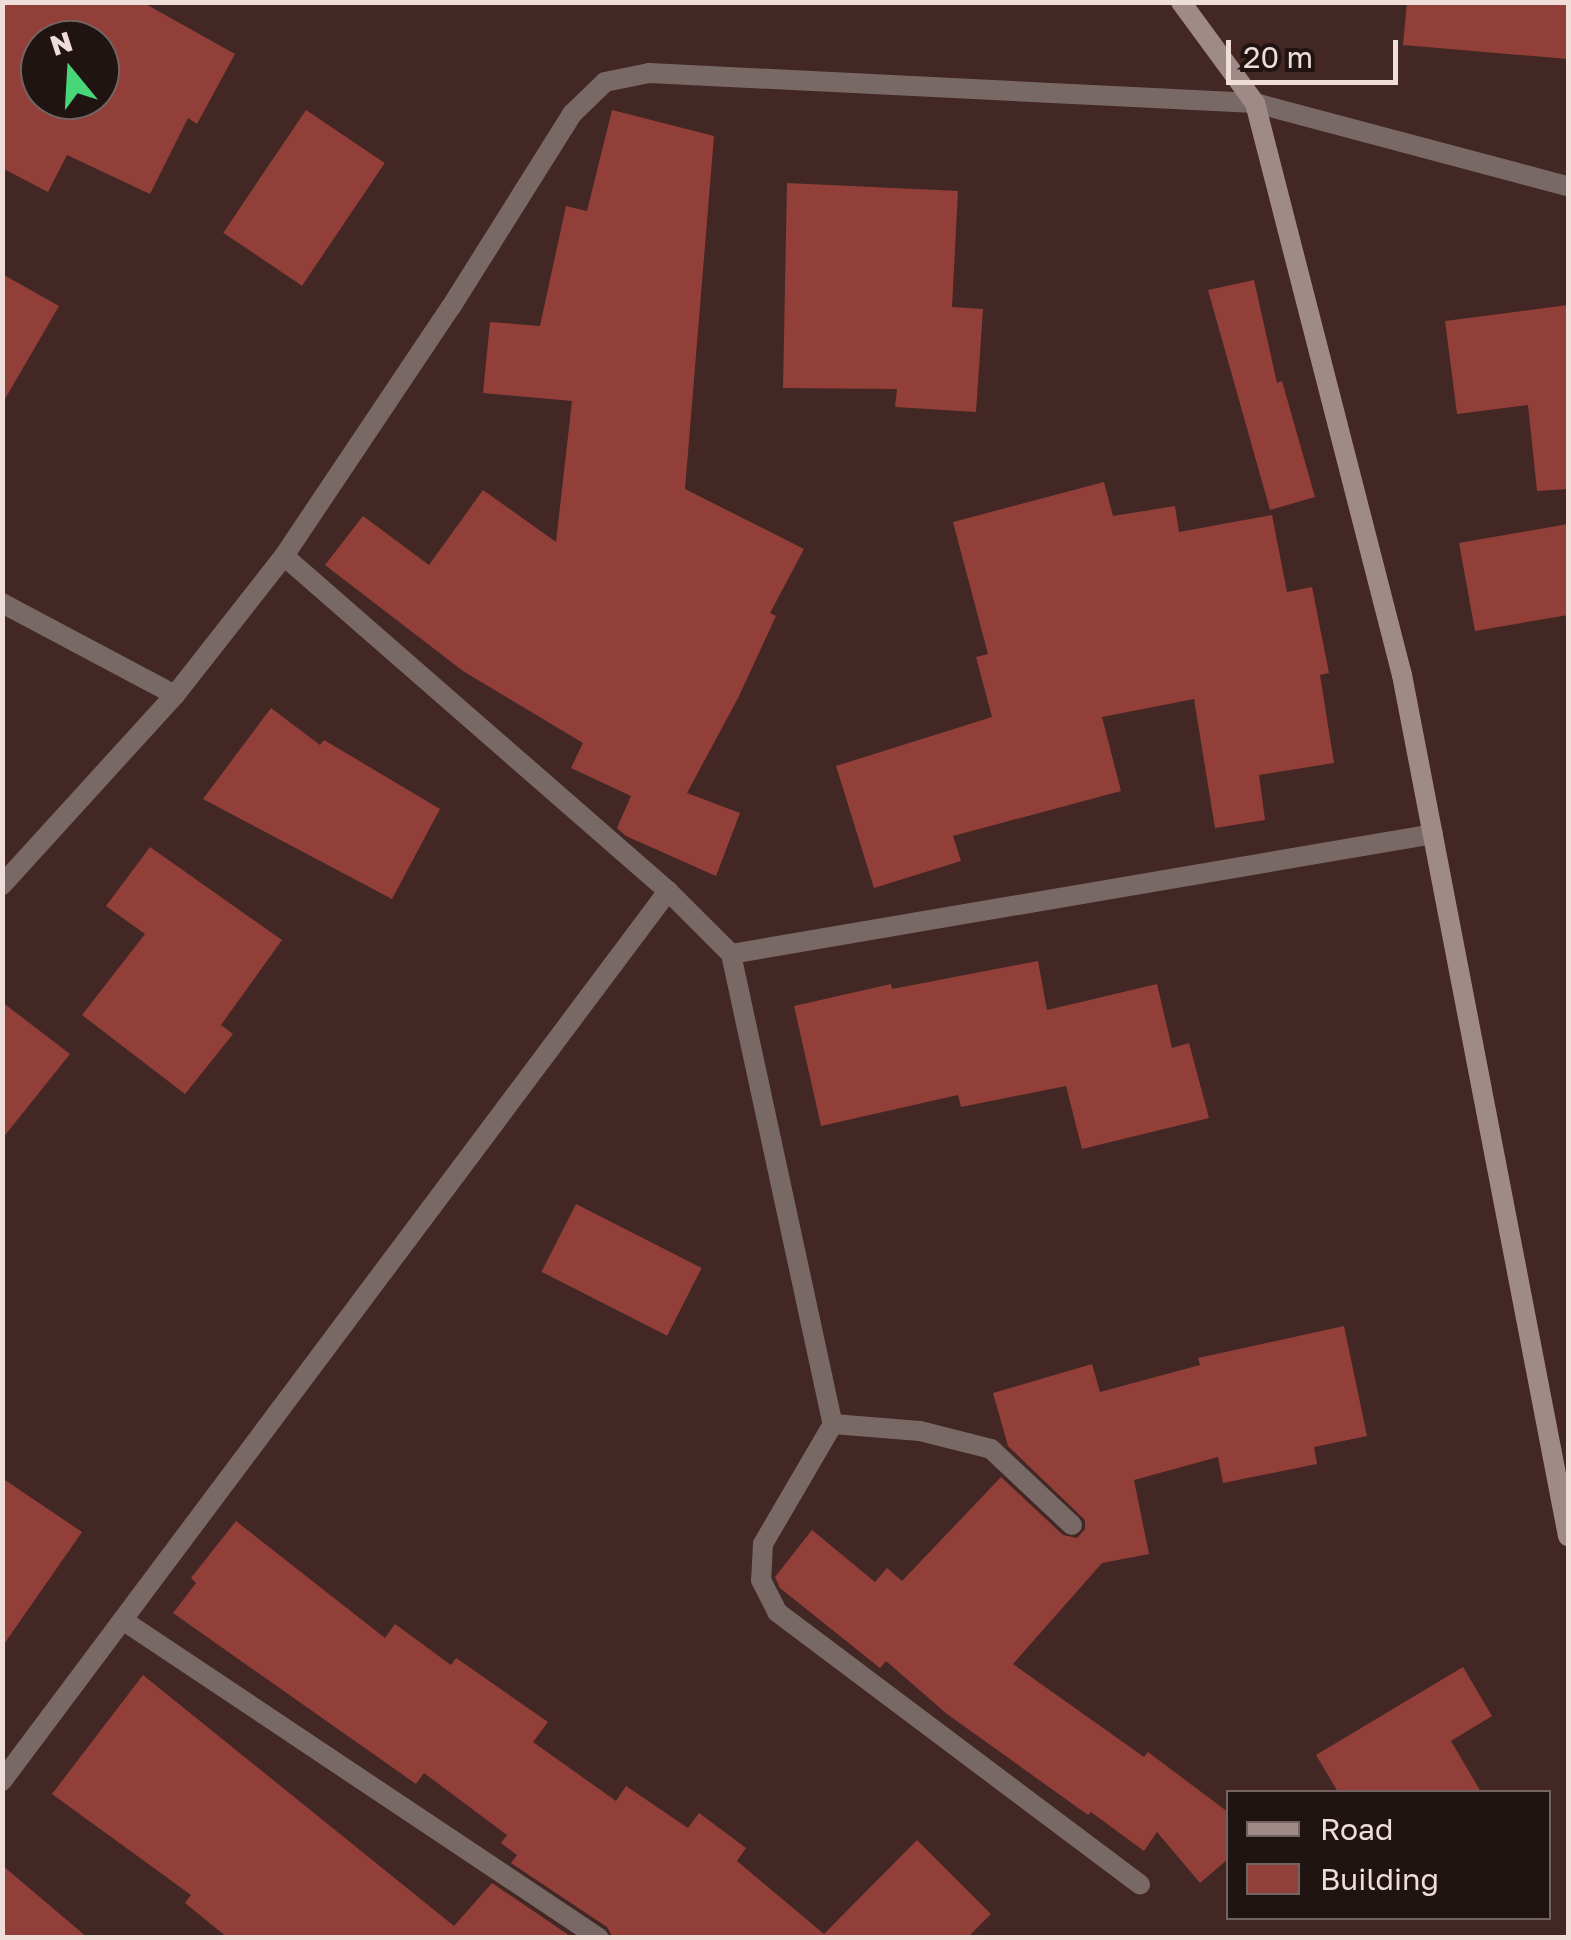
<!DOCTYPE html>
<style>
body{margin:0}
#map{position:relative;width:1571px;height:1940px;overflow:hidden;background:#422724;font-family:"Golos Text",sans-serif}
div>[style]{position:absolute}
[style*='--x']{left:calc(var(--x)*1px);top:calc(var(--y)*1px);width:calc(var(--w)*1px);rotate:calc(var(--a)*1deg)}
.building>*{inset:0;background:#923f39;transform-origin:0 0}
.street>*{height:20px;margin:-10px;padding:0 10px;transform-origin:10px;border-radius:10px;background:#786967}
.secondary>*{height:20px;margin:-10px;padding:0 10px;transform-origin:10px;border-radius:10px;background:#a08a87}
span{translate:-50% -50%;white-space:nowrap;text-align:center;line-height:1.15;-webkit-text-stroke:8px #201412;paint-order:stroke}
.frame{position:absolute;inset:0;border:5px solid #efddda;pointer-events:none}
.legend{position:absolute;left:1226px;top:1790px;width:325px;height:130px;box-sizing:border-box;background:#201412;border:2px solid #736462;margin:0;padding:12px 18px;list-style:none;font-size:30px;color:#efddda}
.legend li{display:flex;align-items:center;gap:20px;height:50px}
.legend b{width:50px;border:2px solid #736462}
.north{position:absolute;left:20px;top:20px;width:100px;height:100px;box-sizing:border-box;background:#201412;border:2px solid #736462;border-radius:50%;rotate:342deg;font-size:28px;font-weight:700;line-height:40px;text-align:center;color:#efddda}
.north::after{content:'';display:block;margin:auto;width:35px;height:45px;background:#47d779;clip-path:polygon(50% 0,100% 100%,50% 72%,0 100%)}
.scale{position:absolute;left:1226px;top:40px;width:172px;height:45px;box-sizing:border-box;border:5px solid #efddda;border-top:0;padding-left:12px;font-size:30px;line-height:35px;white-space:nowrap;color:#efddda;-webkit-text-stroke:8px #201412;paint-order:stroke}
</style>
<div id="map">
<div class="building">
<i style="clip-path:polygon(evenodd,2px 2px,142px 2px,235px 54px,197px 124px,188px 118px,150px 194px,67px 155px,48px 192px,2px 168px,2px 2px,40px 40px,100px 40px,100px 100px,40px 100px,40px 40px)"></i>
<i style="clip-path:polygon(1407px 2px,1568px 2px,1568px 59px,1403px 45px)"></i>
<i style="left:306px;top:110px;width:95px;height:148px;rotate:34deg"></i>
<i style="clip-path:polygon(612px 110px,714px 136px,685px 489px,804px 549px,770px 613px,776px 616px,738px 698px,687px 793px,740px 813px,716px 876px,626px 836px,617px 828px,631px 796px,571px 768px,583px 743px,463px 671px,325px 565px,363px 516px,429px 565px,483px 490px,556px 542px,572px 401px,483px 393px,490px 322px,540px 326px,566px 206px,587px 211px)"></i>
<i style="clip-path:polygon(787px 183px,958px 191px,952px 307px,983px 309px,976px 412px,895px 407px,897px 389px,783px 388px)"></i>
<i style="clip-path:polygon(2px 274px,59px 306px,2px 404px)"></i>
<i style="clip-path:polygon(1254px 280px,1277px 383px,1282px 381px,1315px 497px,1270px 510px,1208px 290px)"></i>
<i style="clip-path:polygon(1568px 305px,1568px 489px,1537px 491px,1528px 405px,1457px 414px,1445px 321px)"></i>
<i style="clip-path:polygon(1104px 482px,1113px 516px,1175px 506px,1179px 532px,1272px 515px,1287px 592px,1312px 587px,1329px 673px,1320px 675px,1334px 763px,1259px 775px,1265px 820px,1215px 828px,1194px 699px,1102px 717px,1121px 791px,953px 836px,961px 861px,874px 888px,836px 766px,992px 717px,976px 657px,988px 654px,953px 522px)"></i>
<i style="clip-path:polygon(1568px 524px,1568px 615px,1475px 631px,1459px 543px)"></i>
<i style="clip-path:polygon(271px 708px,320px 745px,324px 740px,440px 809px,392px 899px,203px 799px)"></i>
<i style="clip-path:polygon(150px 847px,282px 940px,221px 1025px,233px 1034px,185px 1094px,82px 1015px,145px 934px,106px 906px)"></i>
<i style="clip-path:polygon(1038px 961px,1047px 1010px,1157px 984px,1172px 1048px,1189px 1043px,1209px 1118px,1082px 1149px,1066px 1086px,961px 1107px,958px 1095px,821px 1126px,794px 1006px,891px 984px,892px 989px)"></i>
<i style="clip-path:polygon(2px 1002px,70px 1054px,2px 1139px)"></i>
<i style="left:576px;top:1204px;width:141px;height:76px;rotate:27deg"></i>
<i style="clip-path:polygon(1344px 1326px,1367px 1436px,1314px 1447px,1317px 1464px,1223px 1483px,1218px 1457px,1134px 1480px,1149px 1554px,1102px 1563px,1013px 1664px,1144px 1757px,1148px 1752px,1228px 1812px,1228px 1859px,1200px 1883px,1157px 1832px,1144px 1851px,1091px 1812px,1088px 1815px,947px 1714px,886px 1661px,880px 1668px,780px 1588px,775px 1577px,812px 1530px,875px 1582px,887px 1568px,902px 1581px,1001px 1477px,1063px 1535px,1077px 1538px,1085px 1529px,1085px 1520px,1008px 1446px,993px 1393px,1092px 1364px,1100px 1392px,1200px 1365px,1198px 1358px)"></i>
<i style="clip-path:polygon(2px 1478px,82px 1532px,2px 1647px)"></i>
<i style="clip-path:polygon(236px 1521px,385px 1638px,395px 1624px,451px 1665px,456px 1658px,548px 1722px,533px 1742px,616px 1801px,626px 1786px,688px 1828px,699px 1813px,746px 1848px,737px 1861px,824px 1934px,917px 1840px,991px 1914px,967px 1938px,613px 1938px,607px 1927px,511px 1863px,517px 1855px,501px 1843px,507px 1835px,424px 1773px,416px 1784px,173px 1613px,196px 1583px,191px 1578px)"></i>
<i style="clip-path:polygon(1463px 1667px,1492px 1716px,1451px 1741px,1481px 1792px,1338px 1792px,1316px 1755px)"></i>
<i style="clip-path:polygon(143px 1675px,454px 1926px,492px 1883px,573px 1938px,228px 1938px,185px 1903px,191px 1895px,52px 1794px)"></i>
<i style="clip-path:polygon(2px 1865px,88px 1938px,2px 1938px)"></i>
</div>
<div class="street">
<i style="--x:284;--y:556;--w:510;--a:41.1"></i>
<i style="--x:668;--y:891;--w:89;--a:45"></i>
<i style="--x:731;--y:954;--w:481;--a:77.8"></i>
<i style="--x:833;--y:1424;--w:87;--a:4.6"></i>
<i style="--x:920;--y:1431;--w:73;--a:14.2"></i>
<i style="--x:991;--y:1449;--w:111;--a:43.2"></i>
<i style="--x:2;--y:603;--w:196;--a:28"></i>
<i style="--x:2;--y:885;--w:257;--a:-47.7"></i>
<i style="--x:175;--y:695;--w:177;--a:-51.9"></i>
<i style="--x:284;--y:556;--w:300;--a:-56.2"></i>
<i style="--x:451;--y:307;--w:228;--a:-57.9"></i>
<i style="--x:572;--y:114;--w:46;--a:-44.1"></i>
<i style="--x:605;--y:82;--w:45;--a:-11.6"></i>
<i style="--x:649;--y:73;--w:607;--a:2.83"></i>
<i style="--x:1255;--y:103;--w:324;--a:14.9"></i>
<i style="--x:731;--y:954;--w:712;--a:-9.7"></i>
<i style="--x:833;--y:1424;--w:139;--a:120.3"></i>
<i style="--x:763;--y:1544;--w:36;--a:93"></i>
<i style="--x:761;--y:1580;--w:36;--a:63"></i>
<i style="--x:777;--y:1612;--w:454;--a:36.9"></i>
<i style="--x:124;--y:1621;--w:571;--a:33.72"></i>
<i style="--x:2;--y:1781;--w:1112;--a:-53.19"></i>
</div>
<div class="secondary">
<i style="--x:1181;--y:2;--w:125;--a:53.8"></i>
<i style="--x:1255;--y:103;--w:591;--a:75.59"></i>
<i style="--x:1402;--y:675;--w:877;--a:79.09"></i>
</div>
<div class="frame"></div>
<ul class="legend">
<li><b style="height:12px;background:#a08a87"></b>Road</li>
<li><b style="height:28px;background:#923f39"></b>Building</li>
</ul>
<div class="north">N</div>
<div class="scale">20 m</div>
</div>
